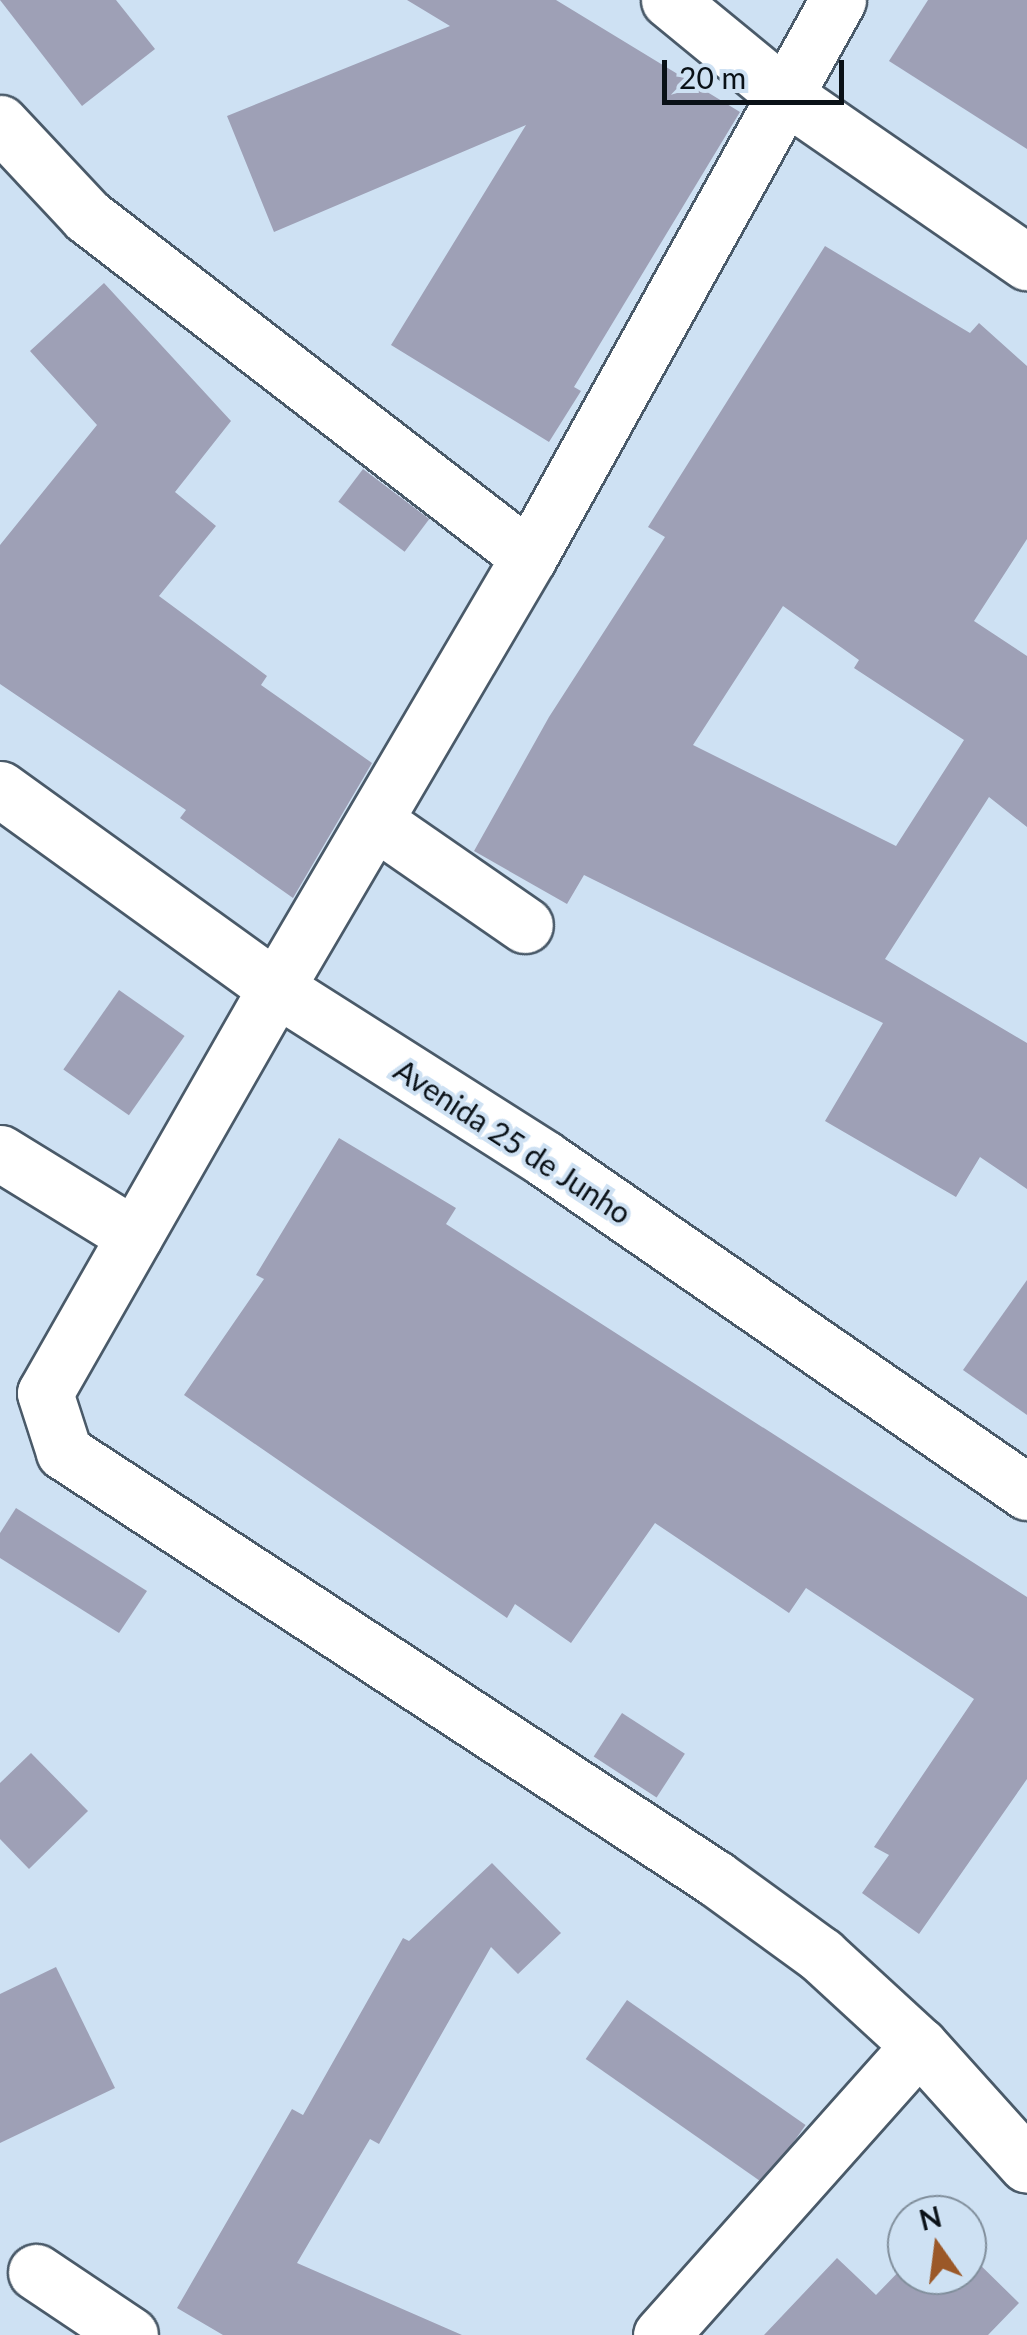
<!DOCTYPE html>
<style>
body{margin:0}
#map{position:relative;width:1027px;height:2335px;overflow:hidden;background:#cee1f3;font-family:Lato,sans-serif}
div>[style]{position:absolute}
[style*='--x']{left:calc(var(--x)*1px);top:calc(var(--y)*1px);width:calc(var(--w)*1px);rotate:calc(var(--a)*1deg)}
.building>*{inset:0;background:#9ea0b6;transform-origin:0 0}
.roads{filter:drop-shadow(2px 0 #4a5a69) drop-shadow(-2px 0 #4a5a69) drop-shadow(0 2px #4a5a69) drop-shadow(0 -2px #4a5a69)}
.minor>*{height:55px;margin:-27.5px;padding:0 27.5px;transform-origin:27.5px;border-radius:27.5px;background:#fff}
.tertiary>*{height:55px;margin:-27.5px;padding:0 27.5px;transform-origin:27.5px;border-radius:27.5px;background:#fff}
span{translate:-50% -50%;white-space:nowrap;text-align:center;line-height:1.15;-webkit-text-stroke:8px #cee1f3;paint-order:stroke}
.street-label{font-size:30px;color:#0a1117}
.north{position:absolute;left:887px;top:2195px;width:100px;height:100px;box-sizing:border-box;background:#cee1f3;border:2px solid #808e9b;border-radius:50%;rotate:346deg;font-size:28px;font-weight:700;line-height:40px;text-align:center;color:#0a1117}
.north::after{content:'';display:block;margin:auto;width:35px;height:45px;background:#9b5828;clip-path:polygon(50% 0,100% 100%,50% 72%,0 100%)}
.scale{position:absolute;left:662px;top:60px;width:182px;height:45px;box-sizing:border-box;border:5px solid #0a1117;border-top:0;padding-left:12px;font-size:30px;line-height:35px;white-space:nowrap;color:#0a1117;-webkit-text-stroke:8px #cee1f3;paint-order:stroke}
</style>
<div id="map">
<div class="building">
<i style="clip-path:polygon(0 0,116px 0,155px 49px,82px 106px)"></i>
<i style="clip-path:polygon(407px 0,556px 0,740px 112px,574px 387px,581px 391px,549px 442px,391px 345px,526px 125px,274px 232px,227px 116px,450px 26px)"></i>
<i style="clip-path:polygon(928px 0,1027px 0,1027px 149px,889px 61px)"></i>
<i style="clip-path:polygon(evenodd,825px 246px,970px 333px,979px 323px,1027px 366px,1027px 539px,974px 621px,1027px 656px,1027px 827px,989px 797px,885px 959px,1027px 1043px,1027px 1189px,980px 1157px,956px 1197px,825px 1121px,883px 1023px,584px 875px,567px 904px,474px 851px,549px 717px,665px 537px,648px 527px,825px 246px,783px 606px,859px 660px,854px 668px,964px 740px,896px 846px,693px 745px,783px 606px)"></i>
<i style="clip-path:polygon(104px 283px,231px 421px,175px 492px,216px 526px,159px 596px,267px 676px,261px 685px,372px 763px,293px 898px,180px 818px,186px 810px,0 684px,0 545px,97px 425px,30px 351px)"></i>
<i style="left:363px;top:469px;width:83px;height:41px;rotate:37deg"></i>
<i style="left:119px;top:990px;width:80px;height:97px;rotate:35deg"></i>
<i style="clip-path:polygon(339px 1138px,456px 1208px,446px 1224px,1027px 1597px,1027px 1779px,919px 1934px,862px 1893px,889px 1855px,874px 1847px,974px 1699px,806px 1588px,789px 1613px,655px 1523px,571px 1643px,515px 1604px,507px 1618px,184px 1395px,264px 1279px,256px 1275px)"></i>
<i style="clip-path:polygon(1027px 1280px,1027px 1415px,963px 1370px)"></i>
<i style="clip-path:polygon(16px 1508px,147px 1591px,119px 1633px,0 1558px,0 1533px)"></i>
<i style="left:622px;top:1713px;width:75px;height:52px;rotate:33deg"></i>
<i style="clip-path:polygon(31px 1753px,88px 1811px,29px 1869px,0 1839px,0 1783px)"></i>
<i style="clip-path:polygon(492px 1863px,561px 1933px,518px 1974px,491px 1947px,379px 2144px,370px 2139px,297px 2263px,462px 2335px,223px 2335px,177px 2308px,292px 2109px,303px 2115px,403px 1938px,409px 1941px)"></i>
<i style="clip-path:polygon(56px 1967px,115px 2088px,0 2143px,0 1994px)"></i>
<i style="left:627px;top:2000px;width:218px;height:72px;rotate:35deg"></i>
<i style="clip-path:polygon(967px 2252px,1019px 2303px,988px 2335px,764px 2335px,837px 2258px,876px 2295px,907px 2263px,907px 2275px,967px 2275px)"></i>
</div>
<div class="roads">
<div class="minor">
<i style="--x:669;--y:0;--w:151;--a:39.4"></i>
<i style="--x:786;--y:96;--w:293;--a:34.6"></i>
<i style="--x:0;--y:123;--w:127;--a:46.9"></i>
<i style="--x:87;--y:216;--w:558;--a:37.65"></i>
<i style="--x:376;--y:822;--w:181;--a:34.7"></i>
<i style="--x:276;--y:988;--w:466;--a:119.7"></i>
<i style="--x:45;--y:1393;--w:62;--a:72.1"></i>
<i style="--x:64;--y:1452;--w:778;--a:33.2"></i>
<i style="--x:715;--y:1878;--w:131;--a:36"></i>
<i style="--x:821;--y:1955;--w:133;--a:42.6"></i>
<i style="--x:919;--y:2045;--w:161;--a:48"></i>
<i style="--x:0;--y:1153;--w:158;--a:31.6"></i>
<i style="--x:36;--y:2272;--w:113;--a:33.8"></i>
<i style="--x:661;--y:2335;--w:388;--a:-48.3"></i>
</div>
<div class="tertiary">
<i style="--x:0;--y:789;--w:340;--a:35.8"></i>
<i style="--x:276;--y:988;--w:319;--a:32.4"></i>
<i style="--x:545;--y:1159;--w:586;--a:34.64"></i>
<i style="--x:276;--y:988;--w:500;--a:-59.6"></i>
<i style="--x:529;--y:557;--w:637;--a:-60.98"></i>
</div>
</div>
<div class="street-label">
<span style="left:513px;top:1141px;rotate:33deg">Avenida 25 de Junho</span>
</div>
<div class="north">N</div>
<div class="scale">20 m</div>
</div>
